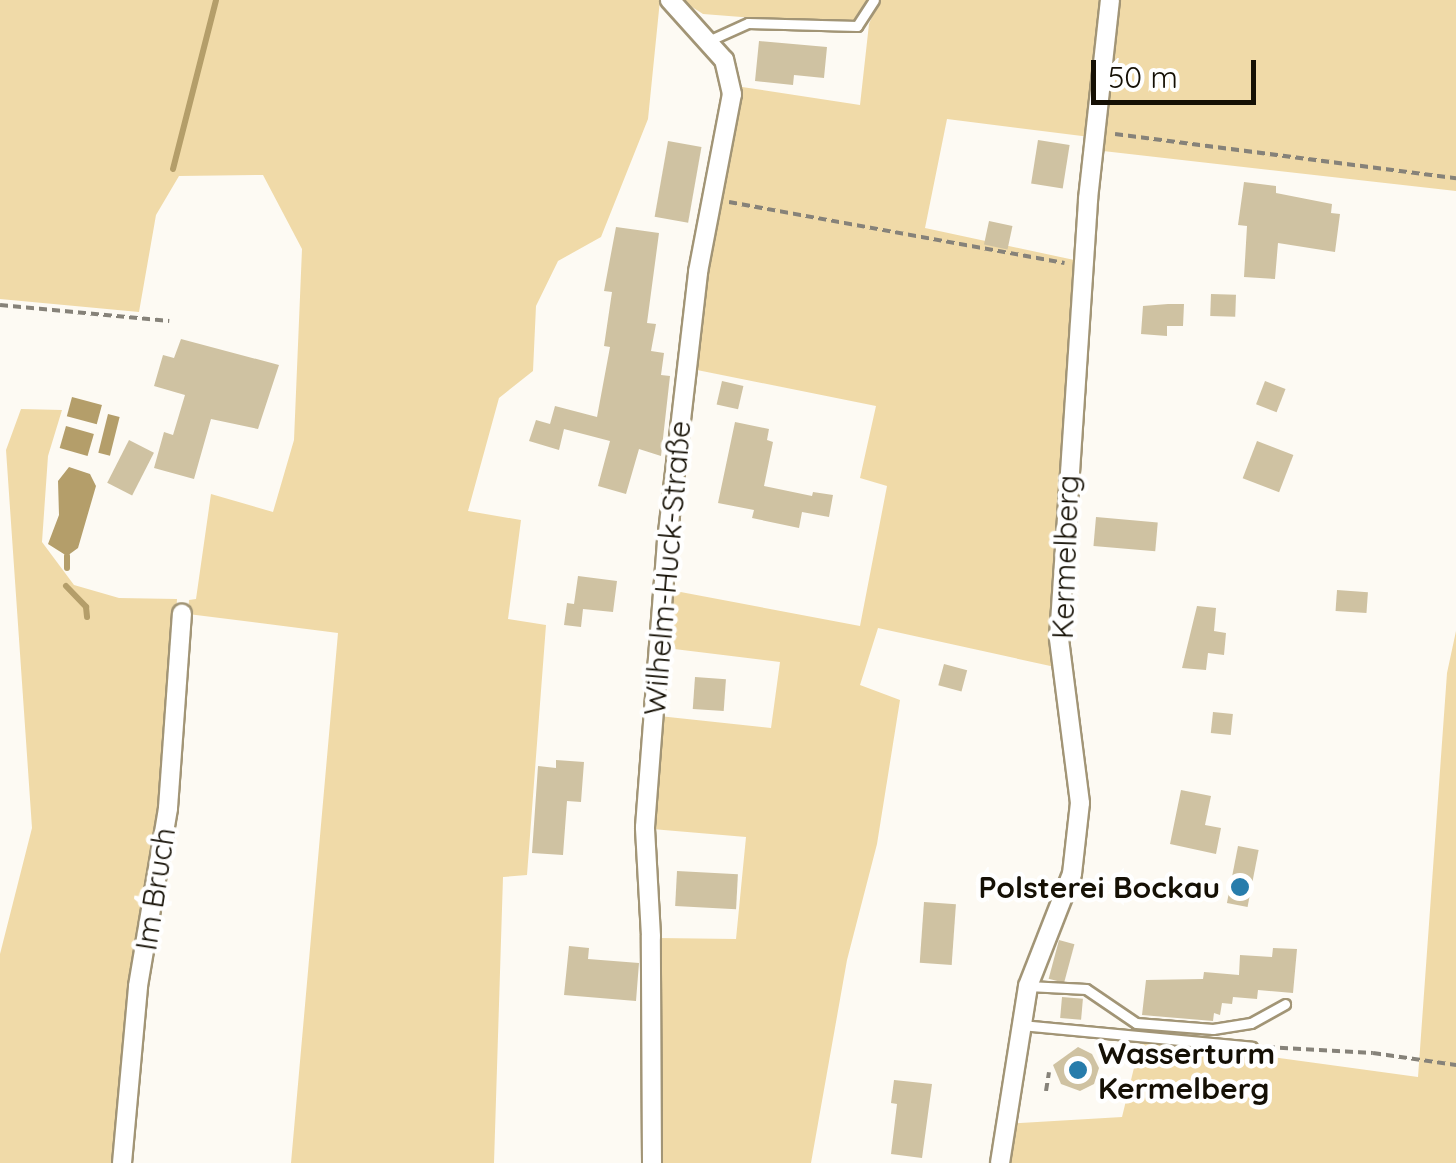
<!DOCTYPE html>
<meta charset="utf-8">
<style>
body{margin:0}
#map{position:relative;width:1456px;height:1163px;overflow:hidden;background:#fdfaf3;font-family:Quicksand,sans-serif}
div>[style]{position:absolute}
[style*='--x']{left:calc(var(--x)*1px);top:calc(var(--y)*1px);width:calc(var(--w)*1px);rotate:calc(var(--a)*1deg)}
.green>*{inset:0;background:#f0daa8}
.water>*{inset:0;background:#b49e6a;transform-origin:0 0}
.stream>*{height:6px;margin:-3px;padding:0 3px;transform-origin:3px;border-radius:3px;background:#b49e6a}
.building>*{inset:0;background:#cfc2a2;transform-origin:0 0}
.path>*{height:4px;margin-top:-2px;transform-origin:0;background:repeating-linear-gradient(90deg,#868279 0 8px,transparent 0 13px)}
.roads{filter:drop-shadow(2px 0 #a29576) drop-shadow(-2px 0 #a29576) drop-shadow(0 2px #a29576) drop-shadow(0 -2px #a29576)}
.lane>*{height:9px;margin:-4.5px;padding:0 4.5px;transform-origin:4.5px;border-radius:4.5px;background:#fff}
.street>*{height:18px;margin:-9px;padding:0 9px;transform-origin:9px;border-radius:9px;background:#fff}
.dots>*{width:28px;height:28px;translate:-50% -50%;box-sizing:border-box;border:5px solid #fff;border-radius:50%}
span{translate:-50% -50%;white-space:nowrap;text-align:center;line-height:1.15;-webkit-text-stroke:9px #fff;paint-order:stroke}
.street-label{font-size:30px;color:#151005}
.poi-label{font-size:30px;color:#151005;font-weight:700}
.right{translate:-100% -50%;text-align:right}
.left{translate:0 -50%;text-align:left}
.scale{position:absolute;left:1091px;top:60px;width:165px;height:45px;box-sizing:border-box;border:5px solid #151005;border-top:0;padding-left:12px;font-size:30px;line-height:35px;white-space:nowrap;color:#151005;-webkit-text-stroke:8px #fff;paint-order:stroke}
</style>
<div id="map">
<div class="green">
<i style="clip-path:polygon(0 0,660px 0,648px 119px,601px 237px,558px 261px,536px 306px,533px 371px,499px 398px,468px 511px,521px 520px,508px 619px,546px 625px,527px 875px,503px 877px,494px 1163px,291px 1163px,338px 633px,188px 614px,189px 600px,196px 599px,211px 494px,273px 512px,294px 440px,302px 249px,263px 175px,179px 176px,156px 215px,139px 312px,0 299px)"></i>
<i style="clip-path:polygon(681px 0,869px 0,854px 23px,842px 25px,703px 14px)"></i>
<i style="clip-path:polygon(879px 0,1104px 0,1090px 137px,947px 119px,925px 228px,1079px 261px,1050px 639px,1055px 667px,878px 628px,860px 685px,900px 700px,877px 844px,847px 960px,811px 1163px,658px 1163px,659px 938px,736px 939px,746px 837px,652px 829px,659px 716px,771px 728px,780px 662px,666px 648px,670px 590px,860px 626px,887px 486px,860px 478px,876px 406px,692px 369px,705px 273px,742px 87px,860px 105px,869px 24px)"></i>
<i style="clip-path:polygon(1117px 0,1456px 0,1456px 191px,1103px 151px)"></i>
<i style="clip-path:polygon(21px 409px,62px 410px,48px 456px,42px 542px,74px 585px,119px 598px,177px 599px,164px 804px,117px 1163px,0 1163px,0 954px,32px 828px,6px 450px)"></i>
<i style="clip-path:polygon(1456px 631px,1456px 1163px,1001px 1163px,1005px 1124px,1122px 1117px,1141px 1039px,1418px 1077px,1447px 673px)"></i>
</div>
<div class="water">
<i style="left:72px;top:397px;width:31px;height:20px;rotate:15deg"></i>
<i style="left:108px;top:414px;width:12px;height:40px;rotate:14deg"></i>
<i style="left:66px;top:426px;width:29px;height:23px;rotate:16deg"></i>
<i style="clip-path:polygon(69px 467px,90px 474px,96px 486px,78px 548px,67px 556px,48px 544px,59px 515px,58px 481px)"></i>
</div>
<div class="stream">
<i style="--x:173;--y:169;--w:174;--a:-75.7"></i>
<i style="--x:67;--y:568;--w:12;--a:-90"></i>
<i style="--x:66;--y:586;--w:29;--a:46"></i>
<i style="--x:86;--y:607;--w:10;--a:84"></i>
</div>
<div class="building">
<i style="clip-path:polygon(759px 41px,827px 47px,824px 78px,794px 75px,793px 85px,755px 81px)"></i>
<i style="left:1038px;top:140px;width:32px;height:44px;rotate:9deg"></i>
<i style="left:668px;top:141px;width:34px;height:77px;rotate:10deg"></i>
<i style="clip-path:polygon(1244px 182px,1276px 186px,1276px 193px,1332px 204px,1331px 213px,1340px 214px,1335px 252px,1278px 243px,1275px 279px,1244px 277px,1247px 226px,1238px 225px)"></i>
<i style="left:989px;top:221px;width:24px;height:24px;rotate:12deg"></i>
<i style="clip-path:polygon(616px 227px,659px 233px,647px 323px,656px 324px,651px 351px,664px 353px,661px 375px,670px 376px,661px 456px,639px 449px,626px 494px,598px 486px,610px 441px,564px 429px,559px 450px,529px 441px,536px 420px,550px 424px,555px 406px,597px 417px,610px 347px,604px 346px,612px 292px,604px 291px)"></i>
<i style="left:1211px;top:294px;width:25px;height:22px;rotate:2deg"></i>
<i style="clip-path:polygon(1168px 304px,1184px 304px,1183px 326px,1167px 326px,1167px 336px,1141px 334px,1143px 306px)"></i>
<i style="clip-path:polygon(181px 339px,279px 365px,258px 429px,211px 419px,194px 479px,154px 468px,164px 432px,173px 435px,185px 395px,154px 386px,163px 355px,174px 358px)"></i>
<i style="left:722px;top:381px;width:22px;height:24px;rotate:13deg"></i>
<i style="left:1265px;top:381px;width:22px;height:25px;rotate:21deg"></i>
<i style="clip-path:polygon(735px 422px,769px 429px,767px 440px,773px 442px,764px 486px,812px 496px,813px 492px,833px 495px,829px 517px,802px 512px,799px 528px,752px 518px,754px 510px,718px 503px)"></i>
<i style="left:129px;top:440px;width:28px;height:48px;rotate:27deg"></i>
<i style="left:1257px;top:441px;width:39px;height:40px;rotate:21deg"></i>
<i style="left:1096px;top:517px;width:62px;height:29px;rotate:5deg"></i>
<i style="clip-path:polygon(578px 576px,617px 581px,613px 612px,583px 609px,581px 627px,564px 625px,567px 603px,574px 604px)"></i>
<i style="left:1337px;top:590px;width:31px;height:21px;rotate:4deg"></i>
<i style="clip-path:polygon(1197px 606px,1216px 608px,1214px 631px,1226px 633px,1224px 655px,1208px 653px,1206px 670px,1182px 668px)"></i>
<i style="left:944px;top:664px;width:24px;height:22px;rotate:15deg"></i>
<i style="left:695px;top:677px;width:31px;height:32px;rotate:4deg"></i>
<i style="left:1213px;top:712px;width:20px;height:21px;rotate:6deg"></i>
<i style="clip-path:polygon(556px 760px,584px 762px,581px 802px,567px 801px,563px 855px,532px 853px,538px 766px,556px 768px)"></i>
<i style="clip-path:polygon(1181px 790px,1211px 796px,1205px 825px,1221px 828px,1216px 854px,1170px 844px)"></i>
<i style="left:1238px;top:846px;width:21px;height:58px;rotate:11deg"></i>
<i style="left:677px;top:871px;width:61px;height:35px;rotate:3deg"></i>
<i style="left:924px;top:902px;width:32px;height:61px;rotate:4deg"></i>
<i style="left:1059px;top:940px;width:16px;height:40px;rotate:15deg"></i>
<i style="clip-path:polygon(569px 946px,589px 948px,588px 959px,639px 963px,636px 1001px,564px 995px)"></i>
<i style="clip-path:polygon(1273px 948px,1297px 949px,1293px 993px,1258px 990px,1257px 999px,1233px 997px,1232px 1004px,1222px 1003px,1220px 1015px,1214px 1013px,1213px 1021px,1142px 1015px,1146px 980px,1203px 979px,1204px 972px,1239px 975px,1240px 955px,1272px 957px)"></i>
<i style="left:1062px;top:997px;width:21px;height:21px;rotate:5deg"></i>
<i style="clip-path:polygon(1078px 1047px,1092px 1054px,1099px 1068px,1094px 1084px,1080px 1091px,1061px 1084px,1053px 1065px)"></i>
<i style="clip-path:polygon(894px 1080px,932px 1084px,922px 1158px,891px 1154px,897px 1104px,891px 1103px)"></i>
</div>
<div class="path">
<i style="--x:1115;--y:134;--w:344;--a:7.4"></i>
<i style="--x:729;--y:202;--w:341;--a:10.3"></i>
<i style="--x:0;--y:305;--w:170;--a:5.4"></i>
<i style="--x:1267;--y:1047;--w:106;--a:3.2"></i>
<i style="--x:1373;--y:1053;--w:84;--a:8.2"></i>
<i style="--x:1046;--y:1091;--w:19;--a:-81"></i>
</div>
<div class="roads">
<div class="lane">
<i style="--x:708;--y:41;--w:44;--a:-24.2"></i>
<i style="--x:748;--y:23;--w:109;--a:1.6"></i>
<i style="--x:857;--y:26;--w:31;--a:-57"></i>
<i style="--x:1028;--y:986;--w:58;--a:3"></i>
<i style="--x:1086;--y:989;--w:60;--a:34.2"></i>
<i style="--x:1136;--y:1023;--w:77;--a:4.5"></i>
<i style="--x:1213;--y:1029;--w:38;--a:-9"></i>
<i style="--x:1251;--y:1023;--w:39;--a:-29"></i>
<i style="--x:1021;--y:1025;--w:232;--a:5.4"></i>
</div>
<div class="street">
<i style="--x:122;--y:1163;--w:178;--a:-84.8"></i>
<i style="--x:138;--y:986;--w:181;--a:-80.4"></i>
<i style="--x:168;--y:808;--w:195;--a:-85.9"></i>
<i style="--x:652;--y:1163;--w:227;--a:-90.3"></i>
<i style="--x:651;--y:936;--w:109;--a:-93.2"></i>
<i style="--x:645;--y:827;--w:287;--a:-85.6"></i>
<i style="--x:667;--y:541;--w:271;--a:-83.4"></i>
<i style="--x:698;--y:272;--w:181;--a:-79.2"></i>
<i style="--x:732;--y:94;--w:35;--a:-103"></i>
<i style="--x:724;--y:60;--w:81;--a:-132"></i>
<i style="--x:1000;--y:1163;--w:179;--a:-81"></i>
<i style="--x:1028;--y:986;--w:120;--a:-68.6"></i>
<i style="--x:1072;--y:874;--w:71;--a:-83.6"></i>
<i style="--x:1080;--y:803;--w:166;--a:-97.3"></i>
<i style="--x:1059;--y:638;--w:440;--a:-86.2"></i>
<i style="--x:1088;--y:199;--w:200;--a:-83.7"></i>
</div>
</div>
<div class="dots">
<i style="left:1240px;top:887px;background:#277cab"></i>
<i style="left:1078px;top:1070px;background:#277cab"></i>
</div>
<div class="street-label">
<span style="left:1065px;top:557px;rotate:-88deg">Kermelberg</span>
<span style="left:667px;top:568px;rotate:-85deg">Wilhelm-Huck-Straße</span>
<span style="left:155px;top:889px;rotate:-81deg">Im Bruch</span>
</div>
<div class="poi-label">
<span class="right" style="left:1220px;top:887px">Polsterei Bockau</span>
<span class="left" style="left:1098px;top:1070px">Wasserturm<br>Kermelberg</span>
</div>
<div class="scale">50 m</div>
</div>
